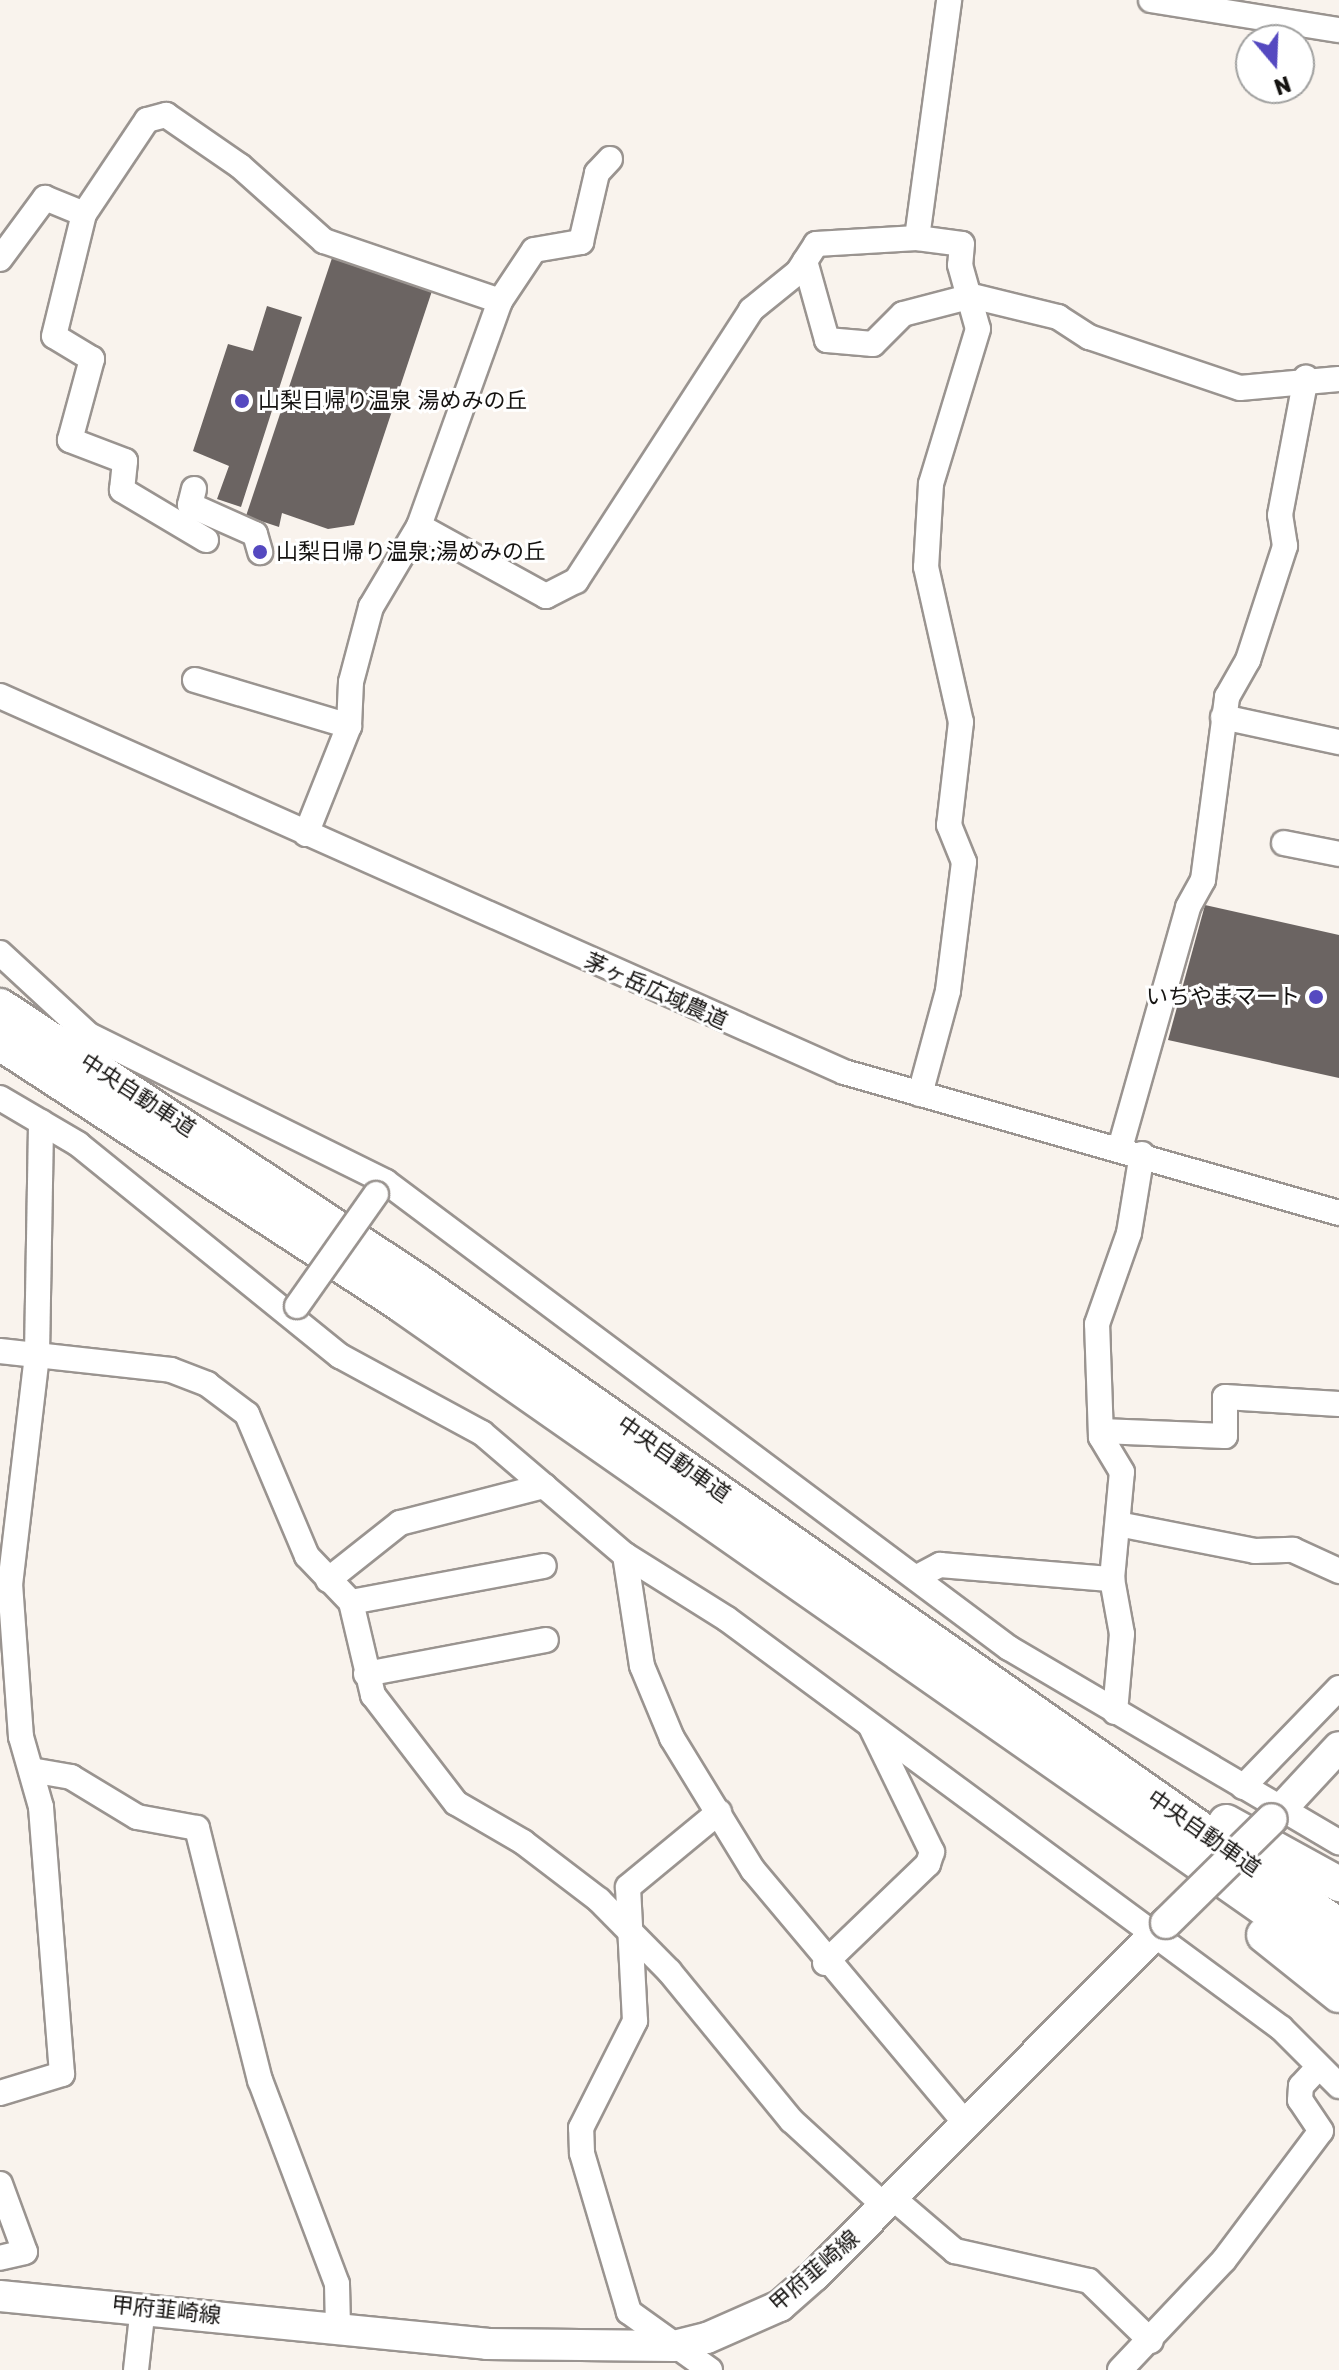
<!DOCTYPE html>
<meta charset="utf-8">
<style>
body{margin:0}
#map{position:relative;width:1339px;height:2370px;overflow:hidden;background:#f9f3ed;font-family:Rubik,"Noto Sans JP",sans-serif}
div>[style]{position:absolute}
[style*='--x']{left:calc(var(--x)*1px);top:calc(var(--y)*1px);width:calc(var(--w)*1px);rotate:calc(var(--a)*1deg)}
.building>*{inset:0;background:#6b6462}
.roads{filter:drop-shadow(2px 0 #9a9490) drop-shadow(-2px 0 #9a9490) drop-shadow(0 2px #9a9490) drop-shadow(0 -2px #9a9490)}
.minor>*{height:24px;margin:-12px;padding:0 12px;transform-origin:12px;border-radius:12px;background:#fff}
.major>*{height:30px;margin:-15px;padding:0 15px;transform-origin:15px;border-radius:15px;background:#fff}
.highway>*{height:34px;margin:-17px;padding:0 17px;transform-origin:17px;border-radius:17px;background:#fff}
.bridges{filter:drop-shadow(2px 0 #9a9490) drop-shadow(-2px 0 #9a9490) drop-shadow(0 2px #9a9490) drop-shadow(0 -2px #9a9490)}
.minor-bridge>*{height:24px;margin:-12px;padding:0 12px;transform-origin:12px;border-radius:12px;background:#fff}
.major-bridge>*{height:30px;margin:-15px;padding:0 15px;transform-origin:15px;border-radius:15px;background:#fff}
.dots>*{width:22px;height:22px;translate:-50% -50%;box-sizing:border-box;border:4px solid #fff;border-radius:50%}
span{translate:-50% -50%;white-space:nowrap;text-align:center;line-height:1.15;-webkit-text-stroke:6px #fff;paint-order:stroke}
.poi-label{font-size:22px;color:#151311}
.left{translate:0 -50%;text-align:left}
.right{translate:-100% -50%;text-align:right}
.street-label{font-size:22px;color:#151311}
.north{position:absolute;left:1235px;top:24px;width:80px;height:80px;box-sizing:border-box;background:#fff;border:2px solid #a1a1a0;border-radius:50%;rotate:161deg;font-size:22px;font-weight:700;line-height:32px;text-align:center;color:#151311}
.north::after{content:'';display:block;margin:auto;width:28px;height:36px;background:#5549c0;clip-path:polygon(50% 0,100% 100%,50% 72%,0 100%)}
</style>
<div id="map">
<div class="building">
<i style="clip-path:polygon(333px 255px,433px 288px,354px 525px,328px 529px,282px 513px,279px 527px,246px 516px)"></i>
<i style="clip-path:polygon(267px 306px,302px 317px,241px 507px,217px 499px,229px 466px,193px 451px,228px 344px,253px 351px)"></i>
<i style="clip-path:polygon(1205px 905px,1339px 935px,1339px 1078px,1168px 1040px)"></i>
</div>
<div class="roads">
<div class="minor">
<i style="--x:1151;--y:0;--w:190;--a:9.1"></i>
<i style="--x:917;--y:238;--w:45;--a:7.6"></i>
<i style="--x:962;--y:244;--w:21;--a:95"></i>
<i style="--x:960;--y:265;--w:66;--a:74.3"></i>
<i style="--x:978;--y:329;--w:162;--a:106.9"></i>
<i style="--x:931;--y:484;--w:83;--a:93.4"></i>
<i style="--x:926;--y:567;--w:159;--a:77.3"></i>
<i style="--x:961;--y:722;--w:104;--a:96.6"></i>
<i style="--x:949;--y:825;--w:40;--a:68"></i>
<i style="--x:964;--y:862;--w:130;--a:97.1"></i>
<i style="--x:948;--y:991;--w:107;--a:105.2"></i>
<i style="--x:0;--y:259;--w:76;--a:-53.6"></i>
<i style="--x:45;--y:198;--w:42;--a:22.3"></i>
<i style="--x:805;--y:261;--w:82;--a:74.4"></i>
<i style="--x:827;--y:340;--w:46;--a:5"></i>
<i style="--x:873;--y:344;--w:42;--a:-45"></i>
<i style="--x:903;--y:314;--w:71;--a:-14.6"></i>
<i style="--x:972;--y:296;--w:89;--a:13.7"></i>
<i style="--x:1058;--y:317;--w:37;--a:33"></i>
<i style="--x:1089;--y:337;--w:159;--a:18.7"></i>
<i style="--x:1240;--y:388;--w:99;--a:-5.2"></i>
<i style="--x:194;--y:489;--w:16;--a:104"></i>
<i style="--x:190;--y:505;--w:71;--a:24"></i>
<i style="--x:255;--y:534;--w:19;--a:74"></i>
<i style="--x:419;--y:526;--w:145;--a:28.9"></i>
<i style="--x:546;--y:596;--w:34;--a:-27"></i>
<i style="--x:576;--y:581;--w:323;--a:-57.1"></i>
<i style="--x:751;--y:310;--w:60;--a:-39"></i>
<i style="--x:798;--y:272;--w:33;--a:-57"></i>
<i style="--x:816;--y:244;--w:101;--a:-3.4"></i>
<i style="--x:917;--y:238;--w:240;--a:-82.3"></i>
<i style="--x:206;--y:540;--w:98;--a:-149.2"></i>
<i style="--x:122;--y:490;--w:29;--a:-84"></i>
<i style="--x:125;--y:461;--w:59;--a:-159.1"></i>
<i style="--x:70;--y:440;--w:84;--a:-74.8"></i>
<i style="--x:92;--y:359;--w:44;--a:-148.8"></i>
<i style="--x:54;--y:336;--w:126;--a:-76.2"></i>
<i style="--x:84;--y:214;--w:113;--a:-56.2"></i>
<i style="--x:147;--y:120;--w:20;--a:-15"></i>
<i style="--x:166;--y:115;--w:90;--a:34.6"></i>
<i style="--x:240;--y:166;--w:113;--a:41.8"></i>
<i style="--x:324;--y:241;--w:186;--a:18.8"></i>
<i style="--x:195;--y:680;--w:161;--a:16.6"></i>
<i style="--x:0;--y:696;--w:924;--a:24.01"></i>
<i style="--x:844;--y:1072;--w:515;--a:15.9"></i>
<i style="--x:1223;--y:717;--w:119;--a:12.2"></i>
<i style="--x:306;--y:834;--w:116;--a:-68.3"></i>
<i style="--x:349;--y:726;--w:44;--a:-87.4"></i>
<i style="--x:351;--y:682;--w:78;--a:-75.1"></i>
<i style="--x:371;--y:607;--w:94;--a:-59.3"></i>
<i style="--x:419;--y:526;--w:239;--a:-70.2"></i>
<i style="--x:500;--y:301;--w:61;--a:-56.3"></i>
<i style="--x:534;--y:250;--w:48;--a:-9.7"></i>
<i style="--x:581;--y:242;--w:71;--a:-76.9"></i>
<i style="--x:597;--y:173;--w:19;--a:-47"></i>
<i style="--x:1284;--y:843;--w:56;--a:11.3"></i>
<i style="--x:0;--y:953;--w:121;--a:42.7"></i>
<i style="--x:89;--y:1035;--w:331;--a:26.3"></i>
<i style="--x:386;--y:1182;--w:778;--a:36.8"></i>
<i style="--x:1009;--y:1648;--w:383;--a:30.5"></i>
<i style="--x:0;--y:1098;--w:91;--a:30.5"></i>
<i style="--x:78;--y:1144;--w:337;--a:39"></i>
<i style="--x:340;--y:1356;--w:162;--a:28.5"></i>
<i style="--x:482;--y:1433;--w:188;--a:40.5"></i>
<i style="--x:625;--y:1555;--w:120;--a:32.1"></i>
<i style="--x:727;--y:1619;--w:689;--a:36.44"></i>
<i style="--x:1281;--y:2028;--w:82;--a:45"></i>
<i style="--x:1120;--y:1148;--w:250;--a:-74.2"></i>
<i style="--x:1188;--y:907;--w:31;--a:-61"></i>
<i style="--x:1203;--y:880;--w:185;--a:-82.5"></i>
<i style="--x:1227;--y:697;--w:43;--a:-60.4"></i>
<i style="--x:1248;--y:660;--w:120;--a:-72"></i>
<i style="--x:1285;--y:546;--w:31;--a:-99"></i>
<i style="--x:1280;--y:515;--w:140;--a:-79.3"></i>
<i style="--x:0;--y:1351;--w:172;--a:6.3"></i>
<i style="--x:171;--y:1370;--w:39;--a:21"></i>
<i style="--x:207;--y:1384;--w:50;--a:36.9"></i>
<i style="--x:247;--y:1414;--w:154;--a:67.1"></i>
<i style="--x:307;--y:1556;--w:64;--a:46.3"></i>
<i style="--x:351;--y:1602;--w:96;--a:76.7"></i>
<i style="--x:373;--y:1695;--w:136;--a:52.5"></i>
<i style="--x:456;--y:1803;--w:78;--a:30.2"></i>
<i style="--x:523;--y:1842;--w:96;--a:37.3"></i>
<i style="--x:599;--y:1900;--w:100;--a:45.4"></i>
<i style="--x:669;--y:1971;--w:193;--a:50.7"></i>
<i style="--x:791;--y:2120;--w:127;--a:42.5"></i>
<i style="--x:1101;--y:1431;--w:124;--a:2.3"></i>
<i style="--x:1225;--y:1436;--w:39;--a:-90"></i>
<i style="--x:1225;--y:1397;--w:114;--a:3.5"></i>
<i style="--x:1118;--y:1524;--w:140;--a:11.1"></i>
<i style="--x:1255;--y:1551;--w:38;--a:-2"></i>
<i style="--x:1293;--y:1550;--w:51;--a:24.5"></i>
<i style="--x:625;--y:1555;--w:112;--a:81.3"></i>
<i style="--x:642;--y:1666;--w:78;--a:67.4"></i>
<i style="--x:672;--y:1738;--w:155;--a:58.5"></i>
<i style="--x:753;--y:1870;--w:331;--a:50"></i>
<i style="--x:919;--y:1576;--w:24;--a:-28"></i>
<i style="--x:940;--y:1565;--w:173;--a:4.7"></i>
<i style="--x:328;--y:1580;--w:92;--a:-38.4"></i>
<i style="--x:400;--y:1523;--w:149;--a:-14.4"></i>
<i style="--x:351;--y:1602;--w:196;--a:-10.6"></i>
<i style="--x:366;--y:1674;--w:183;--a:-10.7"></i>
<i style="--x:1115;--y:1712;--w:78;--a:-84.9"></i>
<i style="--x:1122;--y:1634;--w:56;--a:-100.3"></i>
<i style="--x:1112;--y:1579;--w:107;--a:-84.7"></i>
<i style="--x:1122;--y:1472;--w:41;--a:-121"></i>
<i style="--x:1101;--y:1437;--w:113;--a:-92"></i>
<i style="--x:1097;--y:1324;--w:96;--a:-70.6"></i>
<i style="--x:1129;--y:1233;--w:80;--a:-80.7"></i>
<i style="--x:31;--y:1770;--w:41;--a:9.9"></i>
<i style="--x:71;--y:1777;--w:77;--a:31.2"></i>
<i style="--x:137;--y:1817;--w:61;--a:10.4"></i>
<i style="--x:197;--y:1828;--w:260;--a:76"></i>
<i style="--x:260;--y:2080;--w:218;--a:69.3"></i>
<i style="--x:337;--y:2284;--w:44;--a:88.7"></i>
<i style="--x:1243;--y:1787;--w:138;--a:-45.9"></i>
<i style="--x:825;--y:1963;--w:143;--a:-43.9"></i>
<i style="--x:928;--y:1864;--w:13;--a:-72"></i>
<i style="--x:932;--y:1852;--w:139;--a:-116"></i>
<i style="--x:0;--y:2093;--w:65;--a:-17"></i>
<i style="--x:62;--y:2074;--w:268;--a:-94.5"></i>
<i style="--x:41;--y:1807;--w:73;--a:-105.9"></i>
<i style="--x:21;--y:1737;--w:152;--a:-94.1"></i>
<i style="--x:10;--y:1585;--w:232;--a:-83.3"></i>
<i style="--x:37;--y:1355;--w:233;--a:-89"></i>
<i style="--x:0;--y:2184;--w:72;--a:69.8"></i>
<i style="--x:25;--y:2252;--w:26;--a:167"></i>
<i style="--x:893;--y:2198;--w:82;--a:40.5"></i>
<i style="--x:955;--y:2251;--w:137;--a:12.6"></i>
<i style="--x:1089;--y:2281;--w:86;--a:44.1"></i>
<i style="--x:136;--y:2370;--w:63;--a:-83.7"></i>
<i style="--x:710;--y:2370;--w:100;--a:-144.4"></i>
<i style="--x:629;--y:2312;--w:166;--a:-106.5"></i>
<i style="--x:582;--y:2153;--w:25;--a:-92"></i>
<i style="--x:581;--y:2128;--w:120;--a:-63.2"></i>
<i style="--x:635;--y:2021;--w:134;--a:-93"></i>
<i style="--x:628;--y:1887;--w:118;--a:-39.5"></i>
<i style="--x:1120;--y:2370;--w:151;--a:-46.6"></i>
<i style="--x:1224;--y:2260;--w:161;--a:-53.1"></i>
<i style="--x:1321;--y:2131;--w:37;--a:-124"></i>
<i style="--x:1300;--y:2100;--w:14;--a:-86"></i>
<i style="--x:1301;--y:2086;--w:26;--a:-47"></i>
</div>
<div class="major">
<i style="--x:1272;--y:1819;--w:98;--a:-47.1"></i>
<i style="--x:0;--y:2296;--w:489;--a:5.6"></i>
<i style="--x:487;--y:2344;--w:187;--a:0.6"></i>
<i style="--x:674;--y:2346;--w:34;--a:-14"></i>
<i style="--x:707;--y:2338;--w:80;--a:-23.7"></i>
<i style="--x:780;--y:2306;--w:45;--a:-41.4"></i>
<i style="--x:814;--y:2276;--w:499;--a:-45.1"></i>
</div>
<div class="highway">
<i style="--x:0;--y:1006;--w:502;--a:33.37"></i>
<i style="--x:419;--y:1282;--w:1123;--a:34.99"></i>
<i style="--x:0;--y:1043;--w:481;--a:33.1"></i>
<i style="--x:403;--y:1306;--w:1142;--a:34.98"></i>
<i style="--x:1226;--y:1822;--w:129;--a:28.8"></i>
<i style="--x:1264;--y:1935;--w:96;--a:38.7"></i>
</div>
</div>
<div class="bridges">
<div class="minor-bridge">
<i style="--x:297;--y:1306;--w:137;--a:-54.8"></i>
</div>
<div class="major-bridge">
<i style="--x:1166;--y:1923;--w:148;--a:-44.5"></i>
</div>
</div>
<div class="dots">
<i style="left:242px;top:401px;background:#5549c0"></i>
<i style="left:260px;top:552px;background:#5549c0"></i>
<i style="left:1316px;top:997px;background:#5549c0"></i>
</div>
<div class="poi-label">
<span class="left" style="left:258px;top:401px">山梨日帰り温泉 湯めみの丘</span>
<span class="left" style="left:276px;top:552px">山梨日帰り温泉;湯めみの丘</span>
<span class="right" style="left:1300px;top:997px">いちやまマート</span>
</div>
<div class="street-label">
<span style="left:656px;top:991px;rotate:24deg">茅ヶ岳広域農道</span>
<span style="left:138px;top:1095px;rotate:33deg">中央自動車道</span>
<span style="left:674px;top:1459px;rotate:35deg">中央自動車道</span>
<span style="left:1204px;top:1833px;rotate:35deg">中央自動車道</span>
<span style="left:814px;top:2271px;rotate:-41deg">甲府韮崎線</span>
<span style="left:166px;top:2310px;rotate:6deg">甲府韮崎線</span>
</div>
<div class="north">N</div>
</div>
